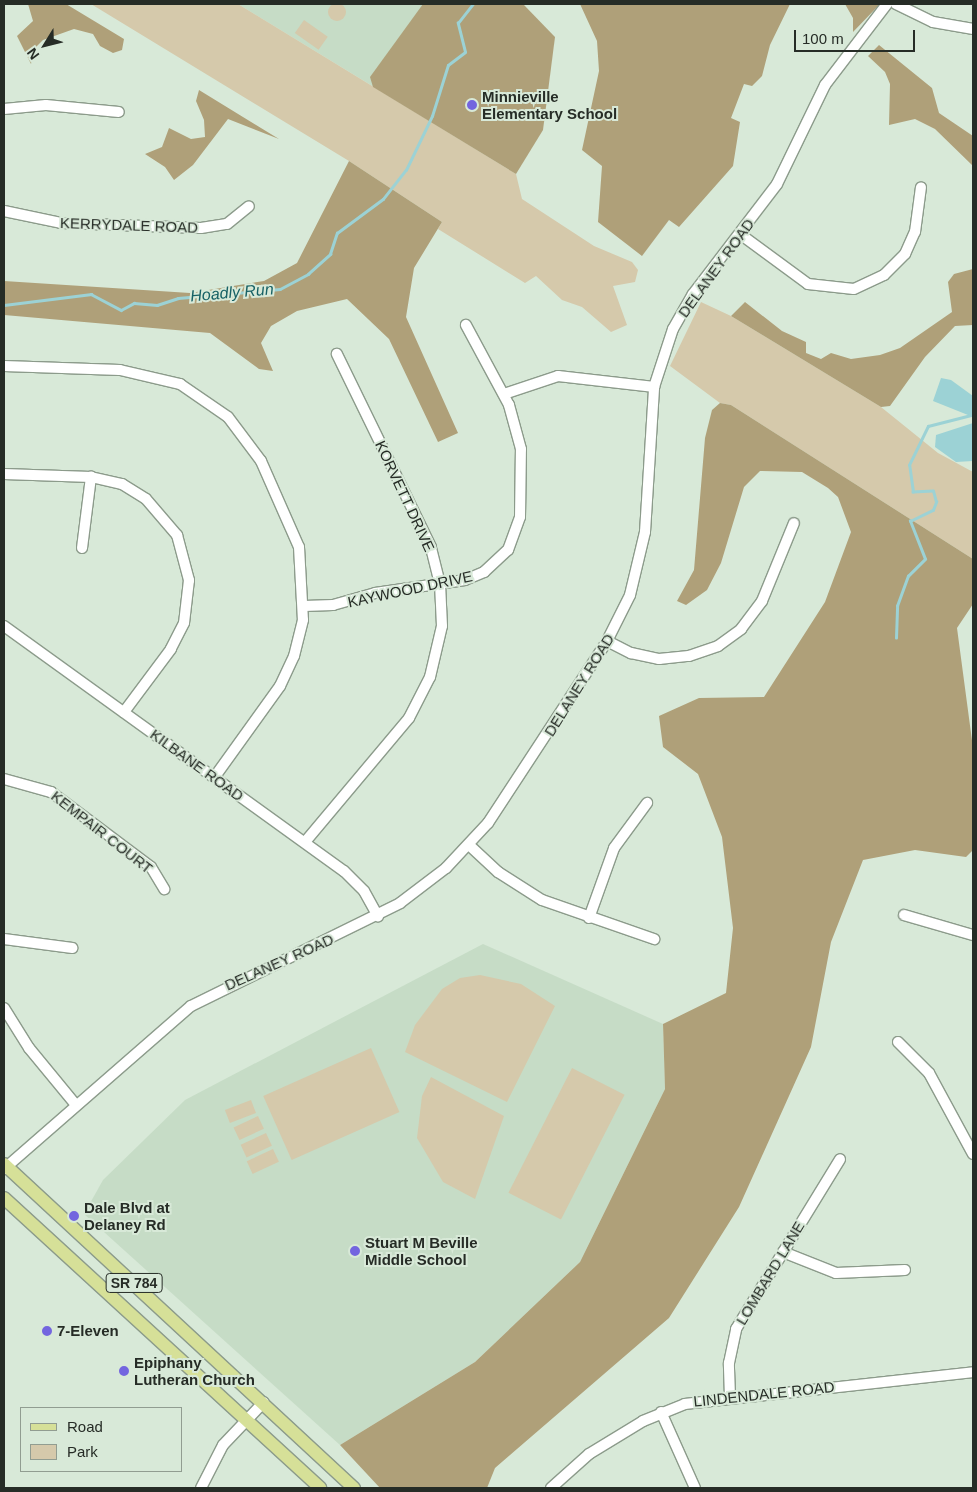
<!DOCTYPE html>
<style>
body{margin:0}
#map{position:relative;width:977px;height:1492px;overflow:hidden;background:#d8e9d8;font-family:Arial,sans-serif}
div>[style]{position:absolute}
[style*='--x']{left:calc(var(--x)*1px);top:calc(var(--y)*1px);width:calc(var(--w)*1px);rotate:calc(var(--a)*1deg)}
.built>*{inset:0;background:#c6dcc6}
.green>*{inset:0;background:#d5c9ab;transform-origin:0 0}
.round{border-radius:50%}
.forest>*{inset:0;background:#afa079}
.water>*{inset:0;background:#9cd2d5}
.stream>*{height:2.5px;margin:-1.25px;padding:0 1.25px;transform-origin:1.25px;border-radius:1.25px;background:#9cd2d5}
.roads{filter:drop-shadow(1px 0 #8c9b8b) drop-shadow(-1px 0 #8c9b8b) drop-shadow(0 1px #8c9b8b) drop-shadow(0 -1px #8c9b8b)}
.minor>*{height:10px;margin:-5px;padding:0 5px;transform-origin:5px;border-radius:5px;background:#fff}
.major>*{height:12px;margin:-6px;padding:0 6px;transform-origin:6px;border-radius:6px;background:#d6e098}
.dots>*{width:14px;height:14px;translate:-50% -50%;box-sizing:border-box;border:2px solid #d8e9d8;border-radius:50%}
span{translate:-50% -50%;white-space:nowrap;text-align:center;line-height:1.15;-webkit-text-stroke:4px #d8e9d8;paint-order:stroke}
.shield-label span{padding:1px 4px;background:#d8e9d8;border:1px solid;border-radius:4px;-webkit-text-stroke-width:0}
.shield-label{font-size:14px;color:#262c26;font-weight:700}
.poi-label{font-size:15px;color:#262c26;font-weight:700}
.left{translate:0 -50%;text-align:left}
.street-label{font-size:15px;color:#262c26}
.water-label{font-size:16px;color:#176165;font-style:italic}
.frame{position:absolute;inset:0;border:5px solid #262c26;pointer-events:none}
.legend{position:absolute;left:20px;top:1407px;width:162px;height:65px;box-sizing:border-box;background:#d8e9d8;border:1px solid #919d91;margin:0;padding:6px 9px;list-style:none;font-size:15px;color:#262c26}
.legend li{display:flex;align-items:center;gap:10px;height:25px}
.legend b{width:25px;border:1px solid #919d91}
.north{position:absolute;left:20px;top:20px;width:50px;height:50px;-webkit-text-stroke:4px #d8e9d8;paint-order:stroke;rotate:234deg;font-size:14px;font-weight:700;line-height:20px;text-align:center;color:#262c26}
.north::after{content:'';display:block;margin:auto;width:18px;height:22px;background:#262c26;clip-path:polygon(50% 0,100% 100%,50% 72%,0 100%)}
.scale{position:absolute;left:794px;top:30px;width:121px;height:22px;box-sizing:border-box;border:2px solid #262c26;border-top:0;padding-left:6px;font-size:15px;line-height:18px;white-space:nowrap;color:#262c26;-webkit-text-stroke:4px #d8e9d8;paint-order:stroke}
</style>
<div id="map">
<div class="built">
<i style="clip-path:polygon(238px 4px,523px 4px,552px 39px,510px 170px)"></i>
<i style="clip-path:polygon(483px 944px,663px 1024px,665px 1089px,580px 1262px,475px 1362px,340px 1445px,84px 1214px,103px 1180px,185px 1100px)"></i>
</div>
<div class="green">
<i class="round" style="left:328px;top:3px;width:18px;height:18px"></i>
<i style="clip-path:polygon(91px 4px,238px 4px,516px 174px,522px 199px,594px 246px,632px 262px,638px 270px,635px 282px,613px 286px,627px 325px,611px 332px,582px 307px,562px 300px,536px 276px,525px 283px,438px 229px,442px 222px,349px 161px)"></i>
<i style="left:304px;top:20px;width:29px;height:16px;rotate:35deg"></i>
<i style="clip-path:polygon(701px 302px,731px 316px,881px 407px,938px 453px,973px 472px,973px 559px,731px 405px,720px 403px,670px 366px)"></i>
<i style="clip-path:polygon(480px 975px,521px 984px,555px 1006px,507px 1102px,405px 1052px,415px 1025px,442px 989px,460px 978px)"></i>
<i style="left:371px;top:1048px;width:70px;height:118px;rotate:66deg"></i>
<i style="left:572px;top:1068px;width:59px;height:140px;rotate:27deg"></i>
<i style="clip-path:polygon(431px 1077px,504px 1116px,475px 1199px,443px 1182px,417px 1138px,422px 1096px)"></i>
<i style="left:251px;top:1100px;width:14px;height:28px;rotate:69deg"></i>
<i style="left:258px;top:1116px;width:14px;height:27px;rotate:65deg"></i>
<i style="left:266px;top:1133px;width:14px;height:28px;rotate:65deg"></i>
<i style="left:273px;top:1149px;width:14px;height:29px;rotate:65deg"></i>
</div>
<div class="forest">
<i style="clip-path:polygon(28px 4px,66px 4px,124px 39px,122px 50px,113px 53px,100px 46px,93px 34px,74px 29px,43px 40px,35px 48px,31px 64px,17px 36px,33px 21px)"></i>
<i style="clip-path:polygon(423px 4px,523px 4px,555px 37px,543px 130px,516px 174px,373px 87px,370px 77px)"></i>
<i style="clip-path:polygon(580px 4px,790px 4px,770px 45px,762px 76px,752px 86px,744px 84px,731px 118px,740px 122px,733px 166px,679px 227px,669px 220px,642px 256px,598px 222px,602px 166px,582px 150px,599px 71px,597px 41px)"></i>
<i style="clip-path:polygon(845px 4px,880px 4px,853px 32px,853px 18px)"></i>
<i style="clip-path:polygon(879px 45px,932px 88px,939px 113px,973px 136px,973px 166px,935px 129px,915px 119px,889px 125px,890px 84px,885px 72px,868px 56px)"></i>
<i style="clip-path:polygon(199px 90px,279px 139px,228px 119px,193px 165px,174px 180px,165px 167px,145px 154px,162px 147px,169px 128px,191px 139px,205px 137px,204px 120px,196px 101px)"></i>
<i style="clip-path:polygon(349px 161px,442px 222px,414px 268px,406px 317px,458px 433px,438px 442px,389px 339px,347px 299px,297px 311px,271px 326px,261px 343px,273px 371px,259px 369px,210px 333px,4px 315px,4px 281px,190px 293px,264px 281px,297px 263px)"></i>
<i style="clip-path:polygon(973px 269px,973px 325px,955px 326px,925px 357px,890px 406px,881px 407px,731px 316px,745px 302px,782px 331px,806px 342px,806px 353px,821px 359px,831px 353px,851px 359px,880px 355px,900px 348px,952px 312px,948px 282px,954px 274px)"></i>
<i style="clip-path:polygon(720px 403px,731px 405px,973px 559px,973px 604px,957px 628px,973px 748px,973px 850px,966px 857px,915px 850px,863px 860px,831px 942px,811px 1047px,739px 1207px,669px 1318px,495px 1468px,487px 1488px,380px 1488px,340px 1445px,475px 1362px,580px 1262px,665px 1089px,663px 1024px,726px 993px,733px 928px,722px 837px,698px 774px,663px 747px,659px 716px,699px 698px,764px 697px,825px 602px,851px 532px,838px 497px,828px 488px,802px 472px,760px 471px,744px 487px,721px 563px,707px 590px,686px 605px,677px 601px,694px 570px,705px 438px,712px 410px)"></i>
</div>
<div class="water">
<i style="clip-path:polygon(941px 378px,951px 380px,973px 396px,973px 417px,933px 401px)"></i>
<i style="clip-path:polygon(973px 423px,973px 461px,956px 462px,935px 447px,936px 435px)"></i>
</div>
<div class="stream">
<i style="--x:4;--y:305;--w:88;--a:-7.2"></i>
<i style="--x:91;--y:294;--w:34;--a:28"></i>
<i style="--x:121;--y:310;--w:15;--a:-28"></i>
<i style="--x:134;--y:303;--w:23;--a:5"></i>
<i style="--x:157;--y:305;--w:22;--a:-18"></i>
<i style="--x:178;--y:298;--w:102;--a:-5"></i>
<i style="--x:280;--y:289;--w:32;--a:-28"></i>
<i style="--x:308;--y:274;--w:30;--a:-42"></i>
<i style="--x:330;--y:254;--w:22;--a:-72"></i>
<i style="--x:337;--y:233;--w:57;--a:-36.5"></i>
<i style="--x:383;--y:199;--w:37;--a:-52"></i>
<i style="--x:406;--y:170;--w:60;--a:-64.3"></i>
<i style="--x:432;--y:116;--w:53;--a:-72.6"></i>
<i style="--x:448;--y:65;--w:21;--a:-37"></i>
<i style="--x:465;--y:52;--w:30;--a:-104"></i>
<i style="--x:458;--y:23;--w:24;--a:-52"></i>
<i style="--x:896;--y:638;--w:32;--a:-88"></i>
<i style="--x:897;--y:606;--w:32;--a:-70"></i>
<i style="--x:908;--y:576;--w:24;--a:-45"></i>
<i style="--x:925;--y:559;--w:41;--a:-111.5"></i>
<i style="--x:910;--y:521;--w:25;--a:-26"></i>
<i style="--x:933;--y:510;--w:9;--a:-69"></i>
<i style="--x:936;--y:502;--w:11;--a:-105"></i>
<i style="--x:933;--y:491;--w:20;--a:177"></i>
<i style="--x:913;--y:492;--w:27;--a:-98"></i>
<i style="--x:909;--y:465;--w:43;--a:-64"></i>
<i style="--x:928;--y:426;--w:44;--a:-14.3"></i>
<i style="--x:971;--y:415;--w:5;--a:-68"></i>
</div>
<div class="roads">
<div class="minor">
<i style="--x:896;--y:4;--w:41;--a:25.9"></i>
<i style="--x:933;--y:22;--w:41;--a:9.9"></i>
<i style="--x:4;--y:109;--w:42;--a:-5.4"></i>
<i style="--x:46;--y:105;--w:73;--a:5.5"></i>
<i style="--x:4;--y:211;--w:58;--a:11.9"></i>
<i style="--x:61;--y:223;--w:140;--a:2"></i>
<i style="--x:201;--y:228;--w:26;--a:-9"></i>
<i style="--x:227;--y:224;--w:28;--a:-39"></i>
<i style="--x:740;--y:234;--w:84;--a:36.3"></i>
<i style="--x:808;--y:284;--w:46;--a:6.2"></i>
<i style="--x:854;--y:289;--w:33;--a:-25"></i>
<i style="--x:884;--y:275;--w:30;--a:-45"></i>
<i style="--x:905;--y:254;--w:24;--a:-66"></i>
<i style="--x:915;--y:232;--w:45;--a:-82.4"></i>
<i style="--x:4;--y:366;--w:116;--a:2"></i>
<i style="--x:120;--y:370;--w:62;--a:13.1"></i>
<i style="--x:180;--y:384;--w:58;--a:34.5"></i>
<i style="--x:228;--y:417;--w:55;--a:53.1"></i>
<i style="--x:261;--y:461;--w:94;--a:66.2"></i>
<i style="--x:299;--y:547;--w:73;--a:86.9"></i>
<i style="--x:303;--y:620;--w:37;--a:104"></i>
<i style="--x:294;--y:656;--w:33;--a:115"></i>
<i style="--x:280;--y:686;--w:113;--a:125.7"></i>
<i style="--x:504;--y:394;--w:57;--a:-18.4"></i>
<i style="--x:558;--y:376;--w:97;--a:6.5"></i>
<i style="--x:4;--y:474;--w:87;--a:2"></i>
<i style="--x:91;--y:477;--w:32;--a:13"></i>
<i style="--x:122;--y:484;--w:28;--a:32"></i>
<i style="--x:146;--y:499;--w:48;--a:49.3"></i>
<i style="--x:177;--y:535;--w:47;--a:75.1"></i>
<i style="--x:189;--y:580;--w:43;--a:96.6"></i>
<i style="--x:184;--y:623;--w:29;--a:117"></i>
<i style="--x:171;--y:649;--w:79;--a:126.7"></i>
<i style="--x:82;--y:548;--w:72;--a:-82.8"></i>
<i style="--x:304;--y:606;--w:29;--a:-2"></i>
<i style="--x:333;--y:605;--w:44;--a:-15.9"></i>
<i style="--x:375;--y:593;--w:91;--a:-8.2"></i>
<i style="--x:465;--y:580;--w:21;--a:-23"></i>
<i style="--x:484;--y:572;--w:33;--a:-43"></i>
<i style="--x:508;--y:550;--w:35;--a:-70"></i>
<i style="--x:520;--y:517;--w:68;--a:-89.2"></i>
<i style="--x:521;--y:449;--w:46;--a:-105.3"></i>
<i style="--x:509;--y:405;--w:91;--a:-118.3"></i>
<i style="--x:4;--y:626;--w:419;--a:35.8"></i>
<i style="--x:344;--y:871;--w:28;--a:45"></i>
<i style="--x:364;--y:891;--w:29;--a:61"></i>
<i style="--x:607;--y:641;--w:27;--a:27"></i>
<i style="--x:631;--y:653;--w:29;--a:12"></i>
<i style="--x:659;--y:659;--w:30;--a:-6"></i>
<i style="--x:689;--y:656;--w:31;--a:-19"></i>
<i style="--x:718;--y:646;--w:29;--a:-36"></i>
<i style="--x:741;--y:629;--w:35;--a:-53"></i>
<i style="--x:762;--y:601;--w:84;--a:-67.7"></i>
<i style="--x:4;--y:779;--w:49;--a:15.5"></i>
<i style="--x:51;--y:792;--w:125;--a:36.9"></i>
<i style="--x:151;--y:867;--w:26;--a:59"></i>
<i style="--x:305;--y:842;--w:162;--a:-50"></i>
<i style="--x:409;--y:718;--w:46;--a:-62.9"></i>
<i style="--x:430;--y:677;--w:52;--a:-76.8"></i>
<i style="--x:442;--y:626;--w:42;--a:-92.7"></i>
<i style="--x:440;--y:584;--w:38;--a:-104"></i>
<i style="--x:431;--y:547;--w:215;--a:-116"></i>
<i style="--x:469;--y:845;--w:40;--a:43"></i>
<i style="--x:498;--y:872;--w:52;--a:32.5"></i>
<i style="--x:542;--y:900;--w:119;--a:19.2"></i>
<i style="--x:904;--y:915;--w:72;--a:16.2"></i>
<i style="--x:589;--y:918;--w:74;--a:-70.3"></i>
<i style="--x:614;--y:848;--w:56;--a:-53.7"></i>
<i style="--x:4;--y:939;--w:69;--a:7.5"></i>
<i style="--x:4;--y:1008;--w:47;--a:58"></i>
<i style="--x:29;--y:1048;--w:74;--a:50.5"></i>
<i style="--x:898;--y:1042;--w:44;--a:45"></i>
<i style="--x:929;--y:1073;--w:92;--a:61.5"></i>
<i style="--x:4;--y:1169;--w:248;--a:-41.1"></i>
<i style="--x:191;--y:1006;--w:233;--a:-26.2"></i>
<i style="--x:400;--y:903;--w:58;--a:-37.3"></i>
<i style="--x:446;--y:868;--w:62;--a:-47"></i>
<i style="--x:488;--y:823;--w:217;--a:-56.8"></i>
<i style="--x:607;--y:641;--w:51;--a:-63.4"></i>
<i style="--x:630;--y:595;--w:65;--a:-76.6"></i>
<i style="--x:645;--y:532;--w:145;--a:-86.4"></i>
<i style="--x:654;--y:387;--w:61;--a:-71.9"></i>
<i style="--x:673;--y:329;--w:40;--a:-60.3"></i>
<i style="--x:693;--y:294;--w:138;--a:-52.6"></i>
<i style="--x:777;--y:184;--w:110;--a:-64.1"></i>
<i style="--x:825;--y:85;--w:102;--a:-52.6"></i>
<i style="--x:783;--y:1252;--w:57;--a:21.6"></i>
<i style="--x:836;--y:1273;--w:69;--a:-2.5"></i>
<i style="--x:730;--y:1397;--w:34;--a:-92"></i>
<i style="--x:729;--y:1363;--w:35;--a:-78"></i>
<i style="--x:736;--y:1329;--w:199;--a:-58.5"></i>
<i style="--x:661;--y:1412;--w:83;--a:65.9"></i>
<i style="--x:201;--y:1488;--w:48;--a:-62.9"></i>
<i style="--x:223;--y:1445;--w:59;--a:-46.4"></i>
<i style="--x:551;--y:1488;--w:51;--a:-41.8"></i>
<i style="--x:589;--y:1454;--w:63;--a:-31.4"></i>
<i style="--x:643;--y:1421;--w:45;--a:-22"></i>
<i style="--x:685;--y:1404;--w:290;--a:-6.3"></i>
</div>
<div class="major">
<i style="--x:4;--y:1164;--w:477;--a:42.8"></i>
<i style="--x:4;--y:1198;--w:429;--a:42.5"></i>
</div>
</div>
<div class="dots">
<i style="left:472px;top:105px;background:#7365df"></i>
<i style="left:74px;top:1216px;background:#7365df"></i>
<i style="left:355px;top:1251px;background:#7365df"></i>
<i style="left:47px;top:1331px;background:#7365df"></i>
<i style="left:124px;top:1371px;background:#7365df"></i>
</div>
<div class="shield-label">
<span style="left:134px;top:1283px">SR 784</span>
</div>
<div class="poi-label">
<span class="left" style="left:482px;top:105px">Minnieville<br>Elementary School</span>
<span class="left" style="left:84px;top:1216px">Dale Blvd at<br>Delaney Rd</span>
<span class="left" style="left:365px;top:1251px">Stuart M Beville<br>Middle School</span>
<span class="left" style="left:57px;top:1331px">7-Eleven</span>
<span class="left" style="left:134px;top:1371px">Epiphany<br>Lutheran Church</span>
</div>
<div class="street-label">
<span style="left:129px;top:225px;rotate:2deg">KERRYDALE ROAD</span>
<span style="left:716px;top:268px;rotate:-54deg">DELANEY ROAD</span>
<span style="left:405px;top:496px;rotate:65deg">KORVETT DRIVE</span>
<span style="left:410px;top:589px;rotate:-12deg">KAYWOOD DRIVE</span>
<span style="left:579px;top:685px;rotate:-58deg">DELANEY ROAD</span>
<span style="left:197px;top:765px;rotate:36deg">KILBANE ROAD</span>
<span style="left:102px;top:832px;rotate:38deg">KEMPAIR COURT</span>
<span style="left:279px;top:962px;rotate:-24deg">DELANEY ROAD</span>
<span style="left:770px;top:1273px;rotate:-59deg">LOMBARD LANE</span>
<span style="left:764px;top:1394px;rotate:-6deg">LINDENDALE ROAD</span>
</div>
<div class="water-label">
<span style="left:232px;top:293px;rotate:-5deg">Hoadly Run</span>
</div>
<div class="frame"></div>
<ul class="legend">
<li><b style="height:6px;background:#d6e098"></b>Road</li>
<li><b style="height:14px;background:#d5c9ab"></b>Park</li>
</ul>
<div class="north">N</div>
<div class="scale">100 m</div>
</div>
